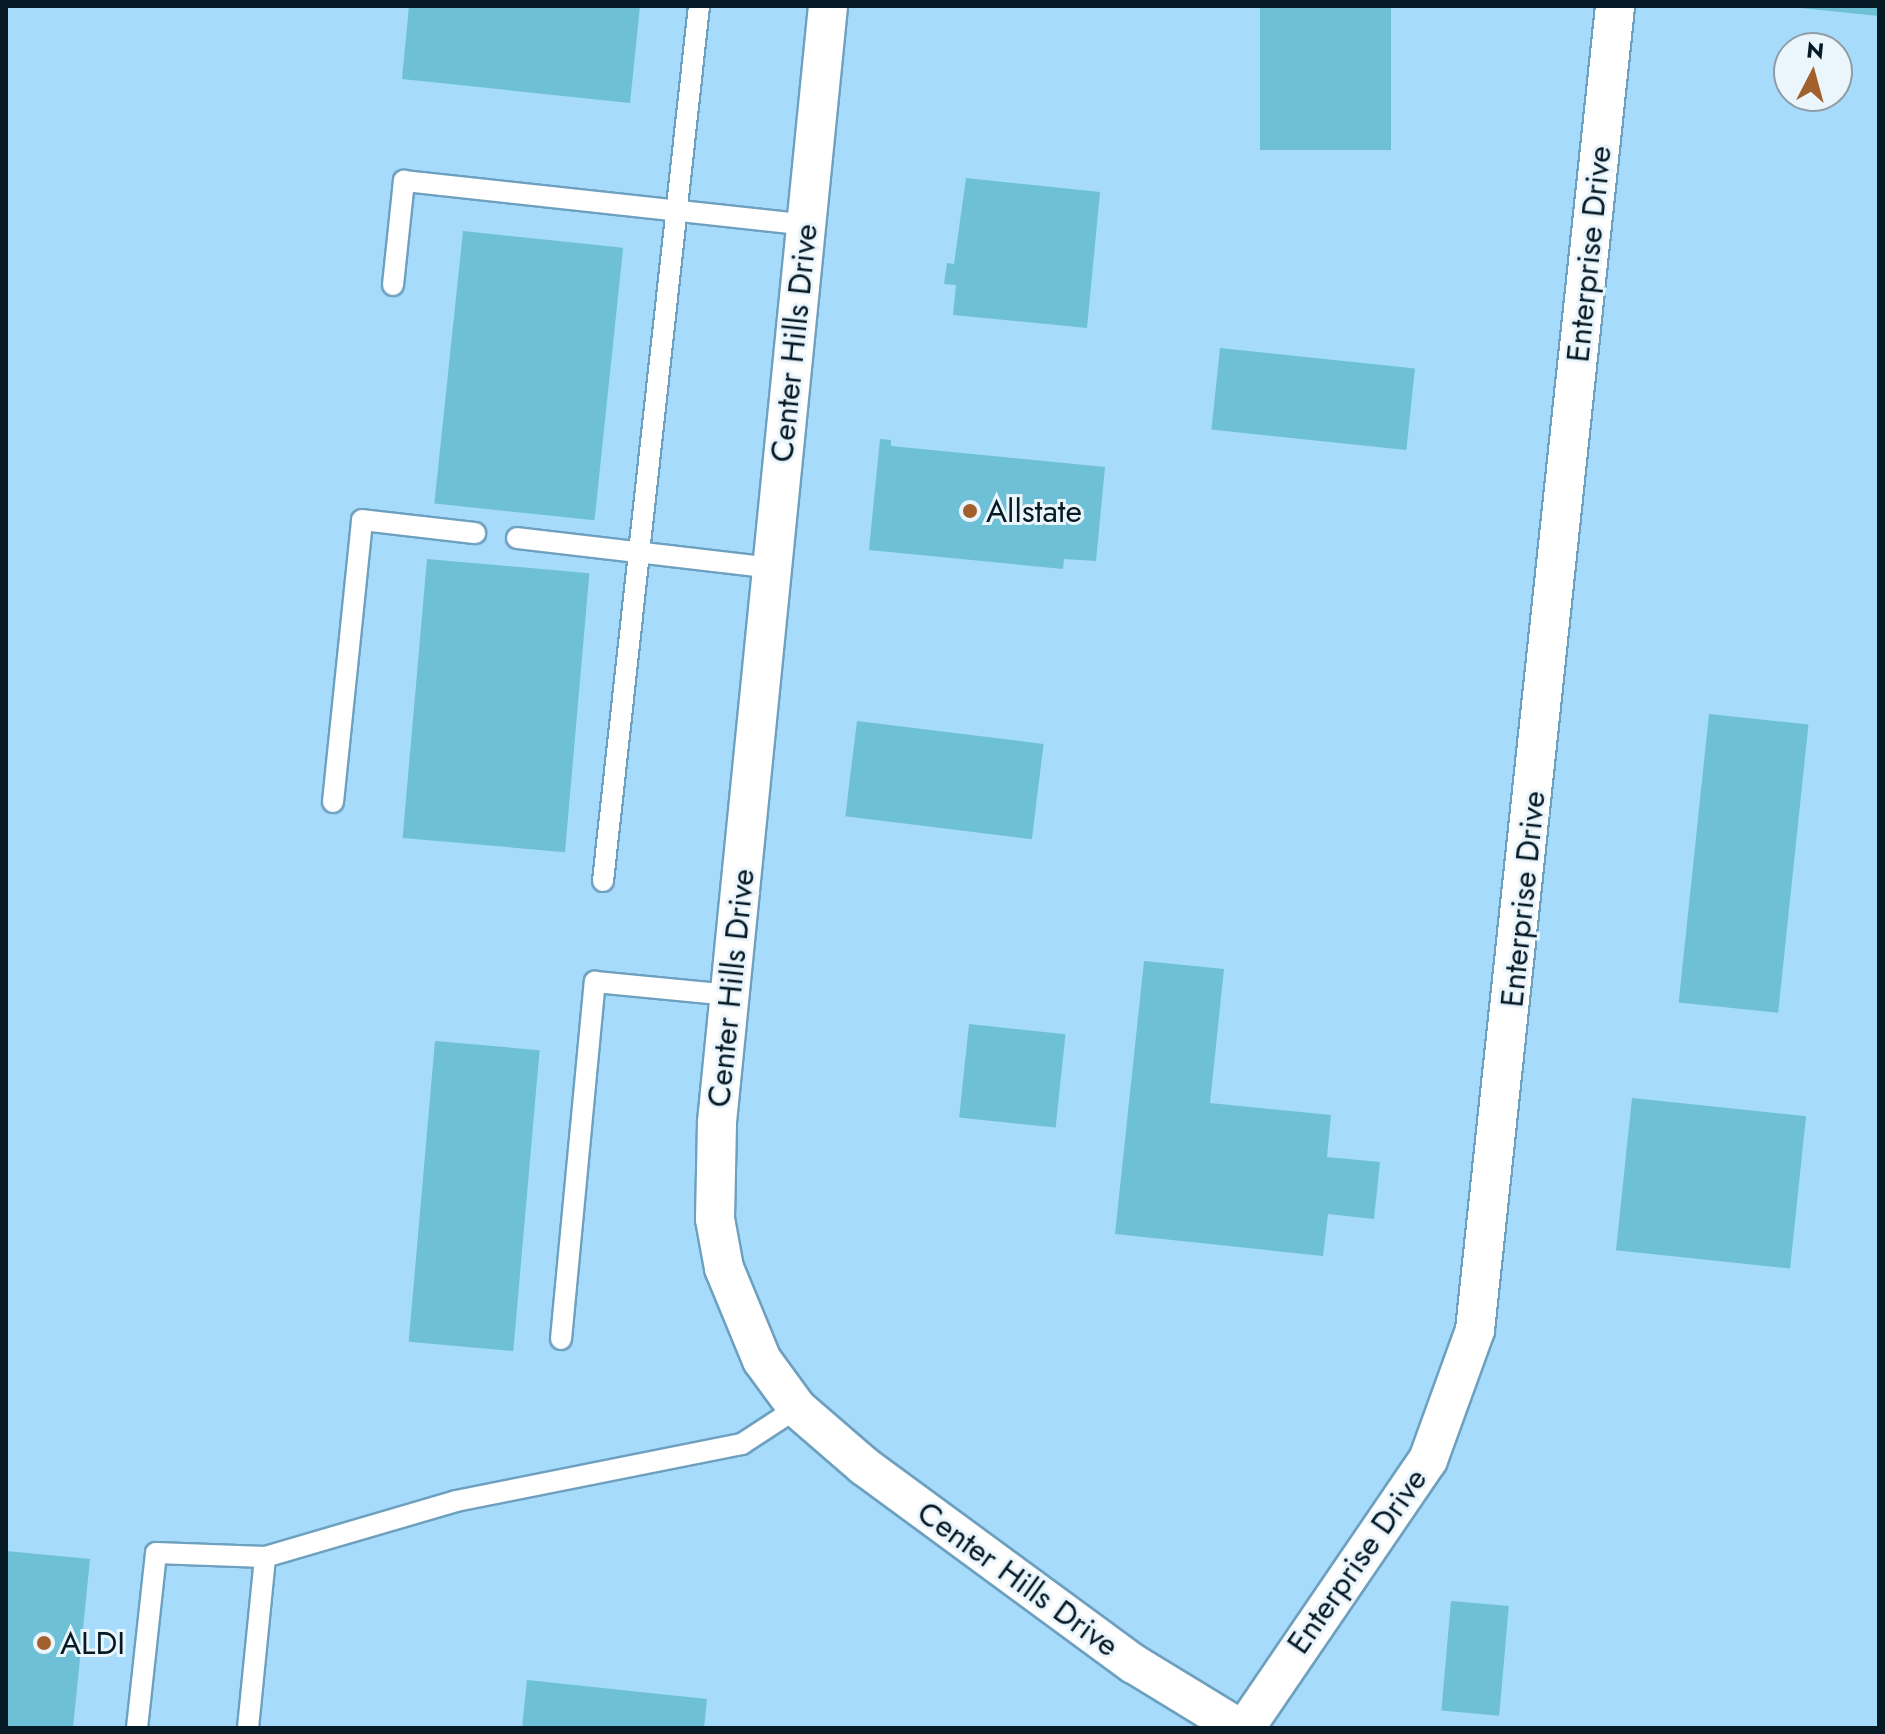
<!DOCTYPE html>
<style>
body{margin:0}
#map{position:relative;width:1885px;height:1734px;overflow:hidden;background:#a7dbfc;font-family:Jost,sans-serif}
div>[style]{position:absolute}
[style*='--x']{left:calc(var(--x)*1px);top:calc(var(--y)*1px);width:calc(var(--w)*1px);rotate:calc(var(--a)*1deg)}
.building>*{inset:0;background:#6dc0d6;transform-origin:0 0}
.roads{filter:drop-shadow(2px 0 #6ea0bf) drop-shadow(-2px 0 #6ea0bf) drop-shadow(0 2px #6ea0bf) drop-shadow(0 -2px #6ea0bf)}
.lane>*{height:20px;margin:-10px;padding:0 10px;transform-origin:10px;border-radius:10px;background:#fff}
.street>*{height:38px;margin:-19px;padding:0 19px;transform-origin:19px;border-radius:19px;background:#fff}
.dots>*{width:22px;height:22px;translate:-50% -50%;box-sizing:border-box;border:4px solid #ebf5fc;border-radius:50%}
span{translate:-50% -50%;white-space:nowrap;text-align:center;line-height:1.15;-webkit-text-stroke:6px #ebf5fc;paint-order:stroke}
.street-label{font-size:32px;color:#061a26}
.poi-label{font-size:32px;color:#061a26}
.left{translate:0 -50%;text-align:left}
.frame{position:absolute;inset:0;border:8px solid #061a26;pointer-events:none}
.north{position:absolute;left:1773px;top:32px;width:80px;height:80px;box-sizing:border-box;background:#ebf5fc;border:2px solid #8f9da6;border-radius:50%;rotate:6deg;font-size:22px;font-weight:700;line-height:32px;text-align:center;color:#061a26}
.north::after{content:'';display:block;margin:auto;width:28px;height:36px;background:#a2612c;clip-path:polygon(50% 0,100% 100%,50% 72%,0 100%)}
</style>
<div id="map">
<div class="building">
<i style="clip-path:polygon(409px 6px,640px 6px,630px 103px,402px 79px)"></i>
<i style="left:1260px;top:6px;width:131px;height:144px"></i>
<i style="clip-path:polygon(1879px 6px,1879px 16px,1800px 8px,1800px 6px)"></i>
<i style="clip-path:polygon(966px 178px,1100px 192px,1087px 328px,953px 315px,956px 285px,944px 284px,947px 263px,954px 264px)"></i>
<i style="left:463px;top:231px;width:161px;height:274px;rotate:6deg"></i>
<i style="left:1220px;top:348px;width:196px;height:82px;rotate:6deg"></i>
<i style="clip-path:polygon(880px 439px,891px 440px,891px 446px,1105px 467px,1096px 561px,1064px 559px,1063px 569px,869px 550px)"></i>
<i style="left:427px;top:559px;width:163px;height:280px;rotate:5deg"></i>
<i style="left:1709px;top:714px;width:100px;height:290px;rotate:6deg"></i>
<i style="left:857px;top:721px;width:188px;height:96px;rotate:7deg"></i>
<i style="clip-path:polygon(1144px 961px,1224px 969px,1210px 1103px,1331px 1115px,1327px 1157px,1380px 1162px,1374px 1219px,1328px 1214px,1323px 1256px,1115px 1234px)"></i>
<i style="left:969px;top:1024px;width:97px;height:94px;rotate:6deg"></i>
<i style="left:435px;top:1041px;width:105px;height:302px;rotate:5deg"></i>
<i style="left:1632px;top:1098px;width:175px;height:153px;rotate:6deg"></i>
<i style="clip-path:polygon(6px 1551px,90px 1559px,73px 1728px,6px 1728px)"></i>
<i style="left:1451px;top:1601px;width:58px;height:110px;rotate:5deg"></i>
<i style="clip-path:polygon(527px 1680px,707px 1699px,704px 1728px,522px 1728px)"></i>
</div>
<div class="roads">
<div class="lane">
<i style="--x:393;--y:285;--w:105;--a:-84"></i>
<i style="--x:404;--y:181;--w:404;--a:6.2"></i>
<i style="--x:517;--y:538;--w:257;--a:6.7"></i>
<i style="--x:333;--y:802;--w:283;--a:-84.1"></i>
<i style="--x:362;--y:520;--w:114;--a:6.6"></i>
<i style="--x:603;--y:881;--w:880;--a:-83.74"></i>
<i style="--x:561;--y:1339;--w:359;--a:-84.6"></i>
<i style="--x:595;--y:982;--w:136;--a:5.5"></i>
<i style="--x:137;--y:1728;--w:176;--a:-83.8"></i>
<i style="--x:156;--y:1553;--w:109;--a:2.1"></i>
<i style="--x:265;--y:1557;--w:199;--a:-16.3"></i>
<i style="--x:456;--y:1501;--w:292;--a:-11.3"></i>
<i style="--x:742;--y:1444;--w:66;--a:-33.2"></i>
<i style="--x:248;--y:1728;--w:172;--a:-84.3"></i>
</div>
<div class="street">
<i style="--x:828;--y:6;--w:1123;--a:95.68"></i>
<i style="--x:717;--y:1123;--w:96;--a:91.2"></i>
<i style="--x:715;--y:1219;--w:50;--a:79.6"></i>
<i style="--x:724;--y:1268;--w:100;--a:67.6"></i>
<i style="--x:762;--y:1360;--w:59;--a:53.9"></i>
<i style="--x:797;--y:1408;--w:89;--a:40.9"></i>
<i style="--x:864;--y:1466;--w:335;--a:36.3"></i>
<i style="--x:1134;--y:1664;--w:123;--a:31.4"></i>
<i style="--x:1245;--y:1728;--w:325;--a:-55.7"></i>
<i style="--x:1428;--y:1460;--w:138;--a:-70.1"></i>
<i style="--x:1475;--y:1330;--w:1331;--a:-83.96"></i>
</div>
</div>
<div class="dots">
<i style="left:970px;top:511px;background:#a2612c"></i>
<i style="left:44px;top:1643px;background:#a2612c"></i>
</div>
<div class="street-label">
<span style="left:1589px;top:254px;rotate:-84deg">Enterprise Drive</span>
<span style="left:794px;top:343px;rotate:-84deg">Center Hills Drive</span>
<span style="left:1523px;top:899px;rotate:-84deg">Enterprise Drive</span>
<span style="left:731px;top:988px;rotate:-84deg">Center Hills Drive</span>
<span style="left:1357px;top:1561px;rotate:-55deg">Enterprise Drive</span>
<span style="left:1018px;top:1579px;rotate:36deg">Center Hills Drive</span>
</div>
<div class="poi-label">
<span class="left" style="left:986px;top:511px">Allstate</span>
<span class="left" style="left:60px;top:1643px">ALDI</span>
</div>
<div class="frame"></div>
<div class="north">N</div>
</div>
